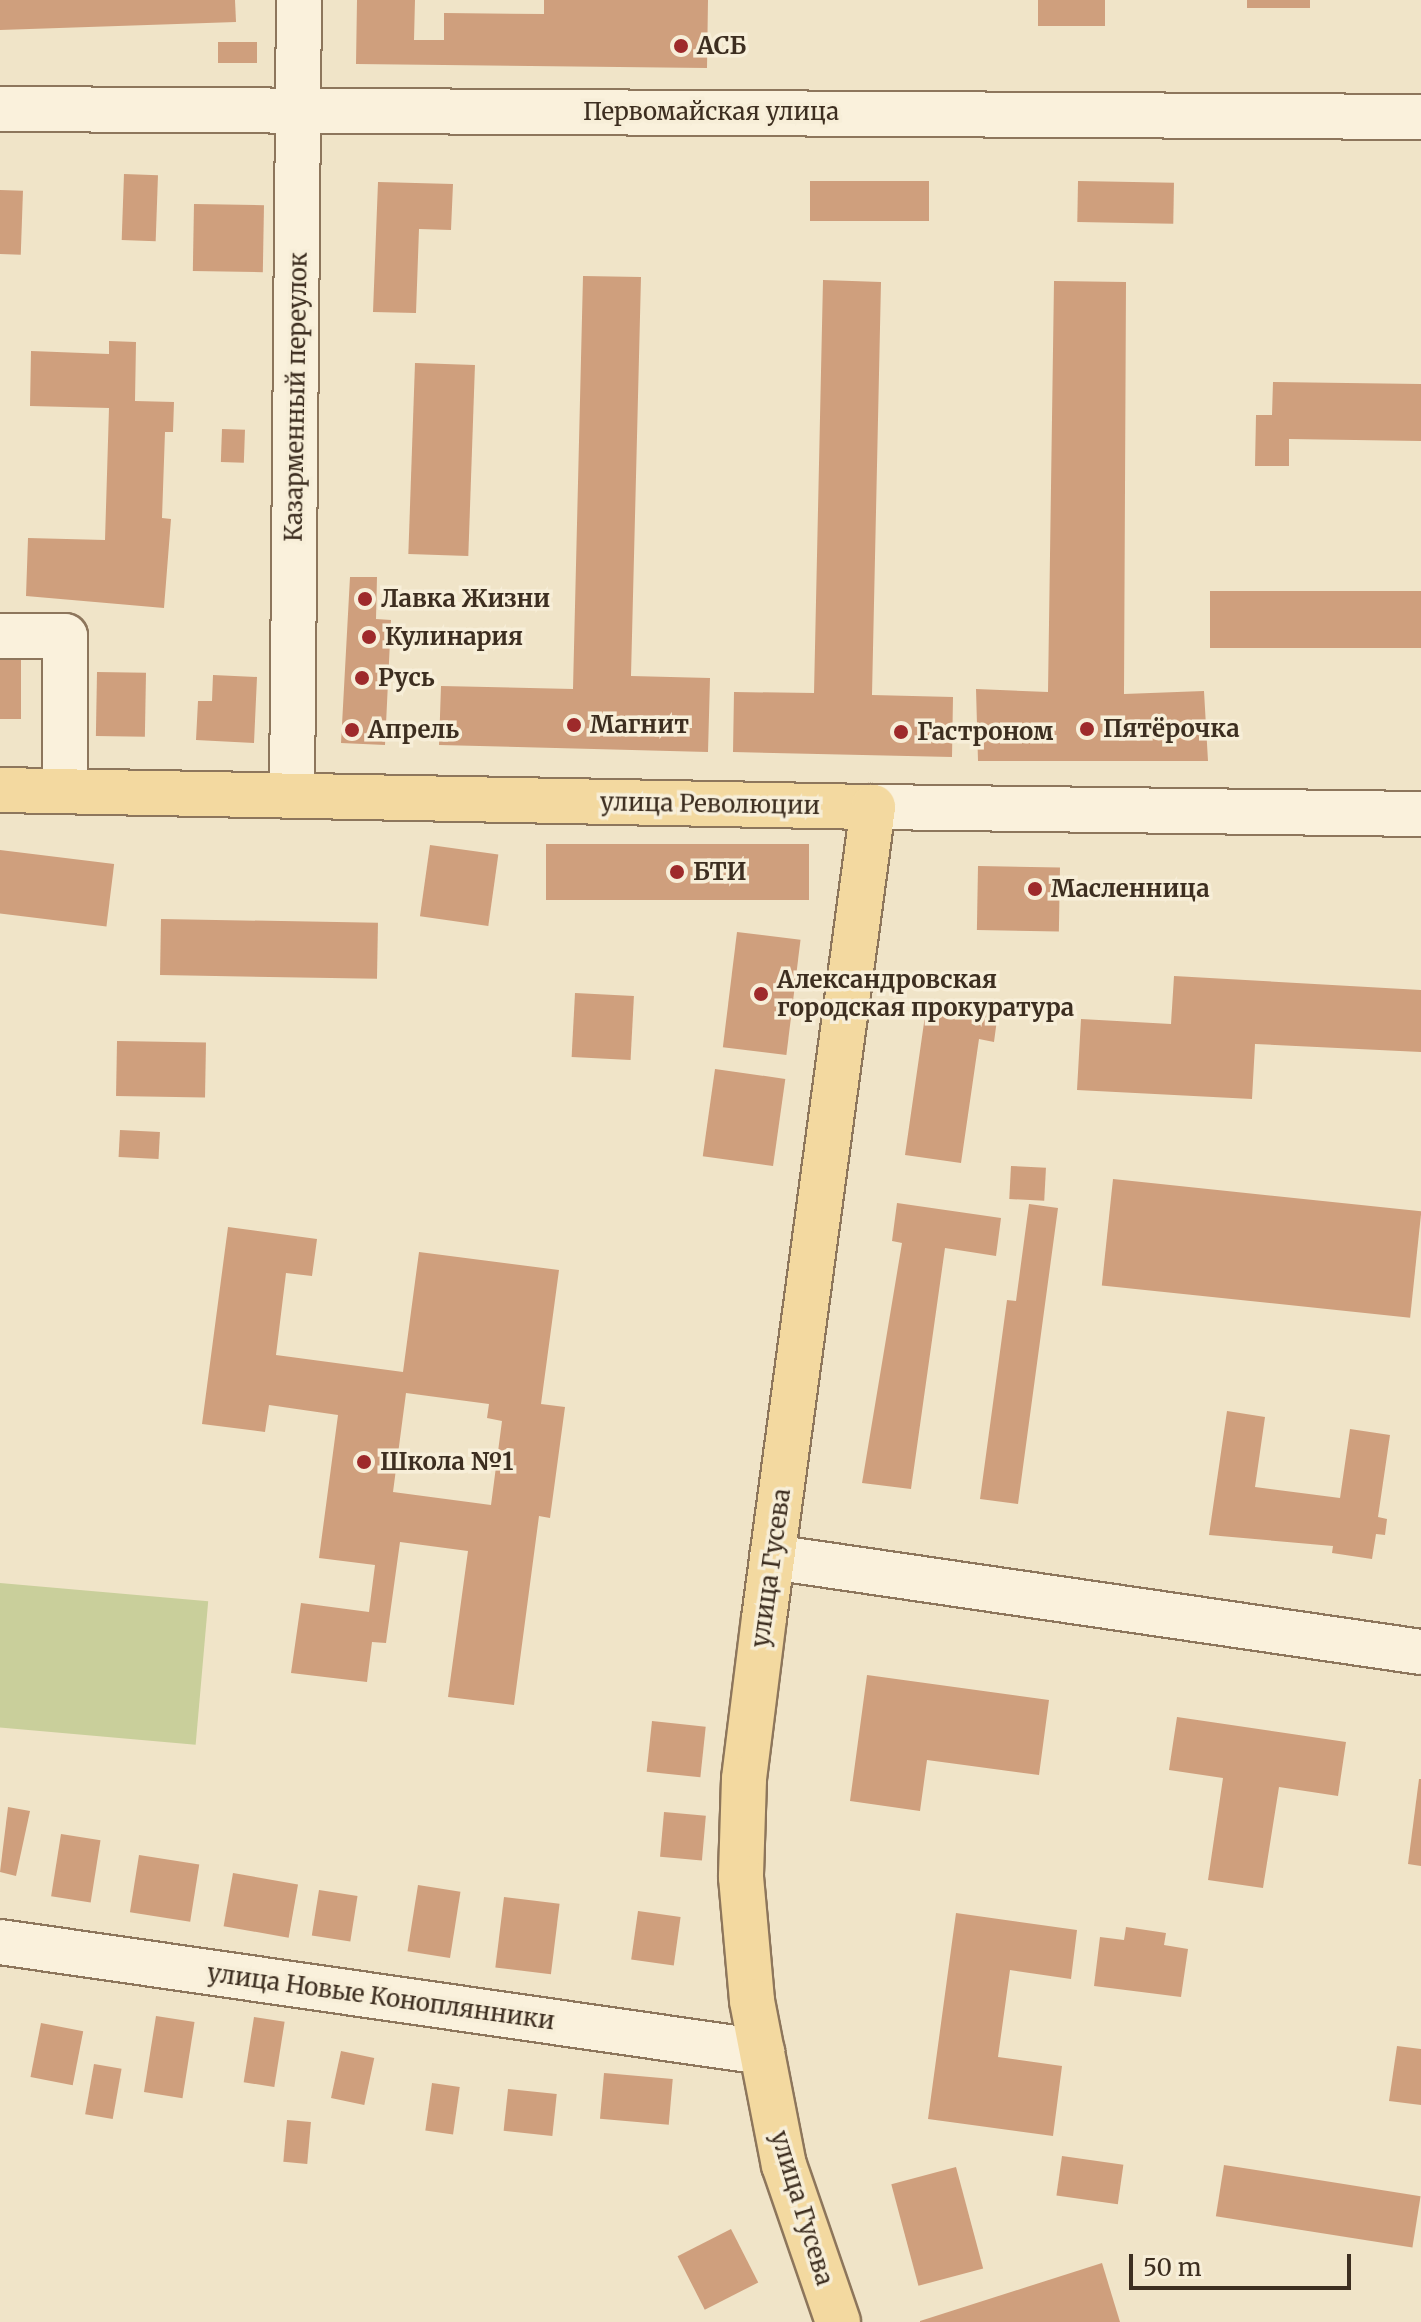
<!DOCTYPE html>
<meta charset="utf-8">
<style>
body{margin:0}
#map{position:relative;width:1421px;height:2322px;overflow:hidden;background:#f0e4c8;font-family:Merriweather,serif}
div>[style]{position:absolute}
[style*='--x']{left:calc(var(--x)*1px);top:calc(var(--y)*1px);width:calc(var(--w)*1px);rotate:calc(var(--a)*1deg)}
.green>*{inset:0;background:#c9cf9b;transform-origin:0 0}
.building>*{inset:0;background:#cf9f7d;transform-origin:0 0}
.roads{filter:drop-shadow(2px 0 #8d765c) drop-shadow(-2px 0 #8d765c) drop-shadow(0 2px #8d765c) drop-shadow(0 -2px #8d765c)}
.minor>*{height:44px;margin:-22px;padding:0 22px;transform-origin:22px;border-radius:22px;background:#faf1dc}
.major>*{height:44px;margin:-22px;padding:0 22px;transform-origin:22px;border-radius:22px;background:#f3d9a0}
.dots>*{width:22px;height:22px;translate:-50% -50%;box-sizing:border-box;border:4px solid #f7eed8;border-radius:50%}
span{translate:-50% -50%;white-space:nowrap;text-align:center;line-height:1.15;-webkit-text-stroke:7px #f7eed8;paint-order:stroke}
.poi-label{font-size:24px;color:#3d2e20;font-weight:700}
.left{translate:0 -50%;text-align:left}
.street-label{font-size:24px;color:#3d2e20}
.scale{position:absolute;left:1129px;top:2254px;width:222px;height:36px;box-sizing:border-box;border:4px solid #3d2e20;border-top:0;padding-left:10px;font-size:24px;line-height:28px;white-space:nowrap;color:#3d2e20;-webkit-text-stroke:6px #f7eed8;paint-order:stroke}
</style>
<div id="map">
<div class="green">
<i style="left:0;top:1583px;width:209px;height:144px;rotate:5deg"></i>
</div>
<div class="building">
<i style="clip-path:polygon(0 0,235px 0,236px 22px,0 30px)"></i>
<i style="clip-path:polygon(357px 0,415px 0,414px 40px,444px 40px,444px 13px,544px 14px,544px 0,708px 0,707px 68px,356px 64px)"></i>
<i style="left:1038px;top:0;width:67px;height:26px"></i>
<i style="left:1247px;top:0;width:63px;height:8px"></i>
<i style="left:218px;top:42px;width:39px;height:21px"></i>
<i style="left:124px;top:174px;width:34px;height:66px;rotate:2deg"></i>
<i style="left:929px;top:181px;width:40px;height:119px;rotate:90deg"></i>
<i style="left:1078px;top:181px;width:96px;height:41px;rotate:1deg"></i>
<i style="clip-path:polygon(378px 182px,453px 184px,451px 230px,419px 229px,416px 313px,373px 312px)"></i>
<i style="left:0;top:190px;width:23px;height:64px;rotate:2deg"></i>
<i style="left:194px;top:204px;width:70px;height:67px;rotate:1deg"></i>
<i style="clip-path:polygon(583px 276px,641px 277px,631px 676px,710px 678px,708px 752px,439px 745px,441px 686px,573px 689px)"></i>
<i style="clip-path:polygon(823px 280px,881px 282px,872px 695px,953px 697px,952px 757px,733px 752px,734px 692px,814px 693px)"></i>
<i style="clip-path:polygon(1054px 281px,1126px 282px,1124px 694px,1204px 691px,1208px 761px,978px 761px,976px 689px,1048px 692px)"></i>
<i style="clip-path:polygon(109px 341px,136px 342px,135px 401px,174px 402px,173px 432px,165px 432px,162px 518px,171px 519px,164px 608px,26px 596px,28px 538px,105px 540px,109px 408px,30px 406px,31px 351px,109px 354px)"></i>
<i style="left:415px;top:363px;width:60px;height:191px;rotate:2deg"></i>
<i style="clip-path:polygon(1273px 382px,1421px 384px,1421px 441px,1289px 439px,1289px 466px,1255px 466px,1256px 415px,1272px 415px)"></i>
<i style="left:222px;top:429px;width:23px;height:33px;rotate:2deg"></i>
<i style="clip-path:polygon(350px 577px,377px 577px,376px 619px,391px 620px,385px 745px,341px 743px)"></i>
<i style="left:1210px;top:591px;width:211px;height:57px"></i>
<i style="left:0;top:659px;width:21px;height:60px"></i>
<i style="left:97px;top:672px;width:49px;height:64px;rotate:1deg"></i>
<i style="clip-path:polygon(213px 675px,257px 677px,254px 743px,196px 740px,198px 701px,212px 701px)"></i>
<i style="left:546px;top:844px;width:263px;height:56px"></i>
<i style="left:430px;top:845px;width:69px;height:72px;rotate:8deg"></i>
<i style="left:0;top:850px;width:115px;height:63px;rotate:7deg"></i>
<i style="left:978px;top:866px;width:82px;height:64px;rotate:1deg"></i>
<i style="left:161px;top:919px;width:217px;height:56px;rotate:1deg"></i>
<i style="left:737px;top:932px;width:64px;height:116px;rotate:7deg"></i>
<i style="clip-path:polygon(1174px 976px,1421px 990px,1421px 1052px,1255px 1044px,1252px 1099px,1077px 1090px,1081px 1019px,1171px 1024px)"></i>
<i style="left:575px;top:993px;width:59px;height:64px;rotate:3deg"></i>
<i style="clip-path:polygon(927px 1002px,998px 1012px,994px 1042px,979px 1039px,961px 1163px,905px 1155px)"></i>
<i style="left:117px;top:1041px;width:89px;height:55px;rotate:1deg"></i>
<i style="left:715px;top:1069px;width:71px;height:88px;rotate:8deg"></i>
<i style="left:120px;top:1130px;width:40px;height:27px;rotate:3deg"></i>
<i style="left:1011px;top:1166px;width:35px;height:33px;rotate:3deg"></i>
<i style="left:1113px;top:1179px;width:310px;height:107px;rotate:6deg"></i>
<i style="clip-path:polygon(897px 1203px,1001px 1218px,996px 1256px,945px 1248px,911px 1489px,862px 1483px,902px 1243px,892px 1241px)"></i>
<i style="clip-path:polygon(1029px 1204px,1058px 1208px,1018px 1504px,980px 1499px,1007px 1300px,1016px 1301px)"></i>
<i style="clip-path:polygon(evenodd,228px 1227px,317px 1239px,312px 1276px,286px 1273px,276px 1355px,403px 1372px,419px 1252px,559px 1270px,541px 1404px,565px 1407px,550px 1518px,539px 1516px,514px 1705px,448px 1697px,468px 1551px,400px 1542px,386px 1643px,372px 1642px,367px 1682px,291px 1673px,301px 1603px,369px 1612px,375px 1565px,319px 1558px,338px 1415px,269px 1405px,265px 1432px,202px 1424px,228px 1227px,406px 1393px,489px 1404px,487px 1418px,502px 1421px,491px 1505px,393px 1492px,406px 1393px)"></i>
<i style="clip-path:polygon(1227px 1411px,1265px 1417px,1255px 1487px,1340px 1498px,1350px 1429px,1390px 1435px,1378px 1517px,1387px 1519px,1385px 1535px,1376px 1534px,1372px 1559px,1332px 1553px,1333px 1546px,1209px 1535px)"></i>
<i style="clip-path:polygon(867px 1675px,1049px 1700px,1039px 1775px,927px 1760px,920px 1811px,850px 1801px)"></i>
<i style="clip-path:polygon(1177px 1717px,1346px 1742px,1338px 1796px,1279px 1787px,1263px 1888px,1208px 1880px,1223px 1778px,1169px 1770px)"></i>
<i style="left:652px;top:1721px;width:54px;height:51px;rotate:6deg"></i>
<i style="clip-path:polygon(1419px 1779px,1421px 1779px,1421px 1866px,1408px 1864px)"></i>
<i style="clip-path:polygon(8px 1807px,30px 1811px,16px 1876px,0 1872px)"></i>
<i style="left:664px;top:1812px;width:42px;height:45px;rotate:5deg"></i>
<i style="left:61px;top:1834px;width:40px;height:63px;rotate:9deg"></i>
<i style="left:139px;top:1855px;width:61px;height:58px;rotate:9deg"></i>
<i style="left:233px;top:1873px;width:66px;height:54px;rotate:10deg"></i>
<i style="left:418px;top:1885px;width:43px;height:67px;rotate:9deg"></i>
<i style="left:319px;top:1890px;width:39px;height:46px;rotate:9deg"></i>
<i style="left:504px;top:1897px;width:56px;height:71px;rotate:7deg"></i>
<i style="left:638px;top:1911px;width:43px;height:49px;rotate:8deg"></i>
<i style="clip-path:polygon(956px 1913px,1077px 1930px,1071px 1979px,1010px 1970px,998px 2057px,1062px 2066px,1053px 2136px,928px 2119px)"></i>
<i style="clip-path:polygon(1126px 1927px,1166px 1933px,1164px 1945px,1188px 1949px,1181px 1997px,1094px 1986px,1100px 1937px,1124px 1940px)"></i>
<i style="left:156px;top:2016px;width:39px;height:77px;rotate:9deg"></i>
<i style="left:254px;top:2017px;width:31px;height:66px;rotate:9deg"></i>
<i style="left:41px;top:2023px;width:43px;height:55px;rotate:11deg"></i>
<i style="clip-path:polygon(1397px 2046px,1421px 2049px,1421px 2105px,1389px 2101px)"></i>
<i style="left:341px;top:2051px;width:34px;height:48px;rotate:12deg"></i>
<i style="left:94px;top:2064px;width:28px;height:51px;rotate:10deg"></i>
<i style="left:604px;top:2073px;width:69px;height:46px;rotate:5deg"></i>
<i style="left:432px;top:2083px;width:28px;height:48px;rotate:8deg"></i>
<i style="left:508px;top:2089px;width:49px;height:42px;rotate:6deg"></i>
<i style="left:287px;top:2120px;width:24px;height:42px;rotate:5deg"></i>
<i style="left:1062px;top:2156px;width:62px;height:40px;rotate:8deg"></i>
<i style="left:1224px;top:2165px;width:199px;height:52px;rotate:9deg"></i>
<i style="left:956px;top:2167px;width:105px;height:67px;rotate:75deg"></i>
<i style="left:731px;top:2229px;width:60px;height:60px;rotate:63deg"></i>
<i style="clip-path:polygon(1102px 2263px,1120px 2322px,920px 2322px,920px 2321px)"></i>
</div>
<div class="roads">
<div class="minor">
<i style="--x:0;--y:109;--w:1421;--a:0.32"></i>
<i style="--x:0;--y:636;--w:65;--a:0"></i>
<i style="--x:65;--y:636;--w:155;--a:90"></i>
<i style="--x:292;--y:795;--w:795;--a:-89.5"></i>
<i style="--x:873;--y:807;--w:548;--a:0.73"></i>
<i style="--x:772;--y:1557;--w:656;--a:8.33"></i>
<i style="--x:0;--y:1942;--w:770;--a:8.21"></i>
</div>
<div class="major">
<i style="--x:0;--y:790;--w:873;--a:1.12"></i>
<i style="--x:873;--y:807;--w:818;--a:97.65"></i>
<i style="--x:764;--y:1618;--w:162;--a:97.1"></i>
<i style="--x:744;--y:1779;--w:98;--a:91.8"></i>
<i style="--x:741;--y:1877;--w:124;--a:84.9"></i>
<i style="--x:752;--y:2001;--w:167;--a:79"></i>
<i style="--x:784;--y:2165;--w:166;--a:71"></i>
</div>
</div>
<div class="dots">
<i style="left:681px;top:46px;background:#9e2a2b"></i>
<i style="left:365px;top:599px;background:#9e2a2b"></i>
<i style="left:369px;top:637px;background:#9e2a2b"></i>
<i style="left:362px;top:678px;background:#9e2a2b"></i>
<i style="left:574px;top:725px;background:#9e2a2b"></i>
<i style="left:1087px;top:729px;background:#9e2a2b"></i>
<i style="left:352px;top:730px;background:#9e2a2b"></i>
<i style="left:901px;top:732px;background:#9e2a2b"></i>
<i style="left:677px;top:872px;background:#9e2a2b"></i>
<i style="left:1035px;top:889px;background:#9e2a2b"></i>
<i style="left:761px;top:994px;background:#9e2a2b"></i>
<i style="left:364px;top:1462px;background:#9e2a2b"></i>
</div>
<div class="poi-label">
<span class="left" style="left:697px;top:46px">АСБ</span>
<span class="left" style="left:381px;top:599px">Лавка Жизни</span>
<span class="left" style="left:385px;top:637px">Кулинария</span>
<span class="left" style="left:378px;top:678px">Русь</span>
<span class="left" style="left:590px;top:725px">Магнит</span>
<span class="left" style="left:1103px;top:729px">Пятёрочка</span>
<span class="left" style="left:368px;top:730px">Апрель</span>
<span class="left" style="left:917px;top:732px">Гастроном</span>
<span class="left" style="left:693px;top:872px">БТИ</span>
<span class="left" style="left:1051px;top:889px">Масленница</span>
<span class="left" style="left:777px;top:994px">Александровская<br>городская прокуратура</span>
<span class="left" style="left:380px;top:1462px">Школа №1</span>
</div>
<div class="street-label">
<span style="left:711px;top:112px">Первомайская улица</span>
<span style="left:296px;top:397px;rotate:-89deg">Казарменный переулок</span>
<span style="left:710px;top:804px;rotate:1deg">улица Революции</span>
<span style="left:771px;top:1568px;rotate:-82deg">улица Гусева</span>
<span style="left:381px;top:1997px;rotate:8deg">улица Новые Коноплянники</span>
<span style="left:802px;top:2208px;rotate:73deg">улица Гусева</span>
</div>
<div class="scale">50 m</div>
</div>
